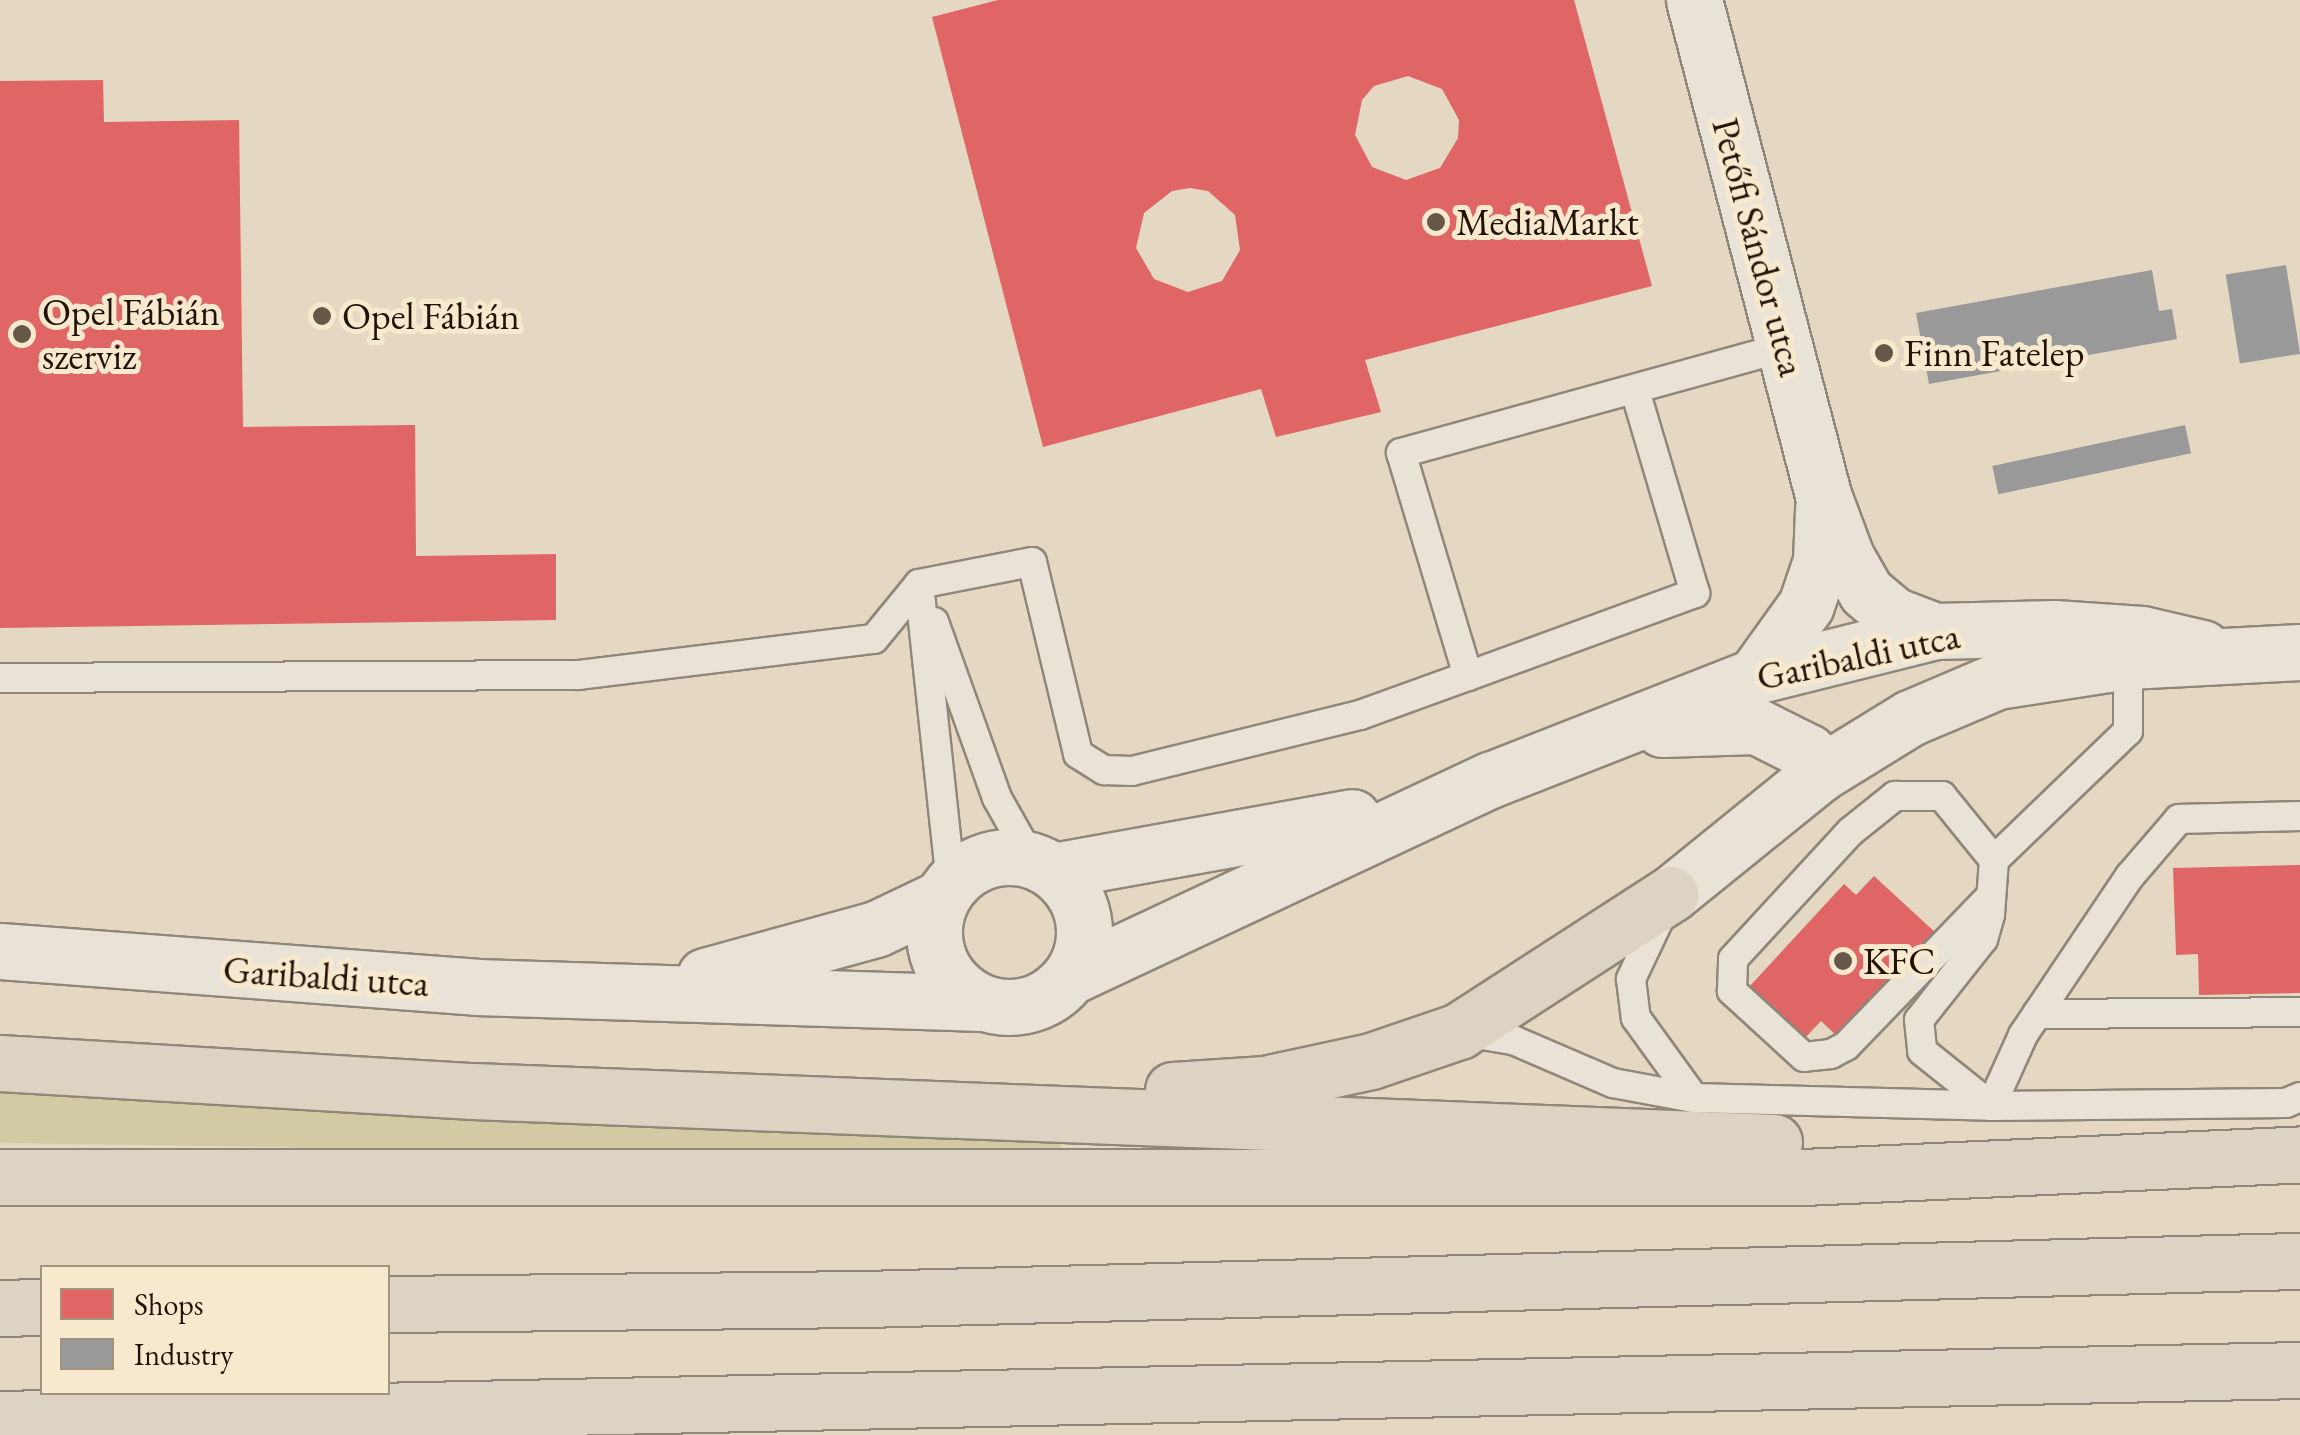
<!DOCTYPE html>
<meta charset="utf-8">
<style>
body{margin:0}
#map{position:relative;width:2300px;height:1435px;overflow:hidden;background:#e4d8c2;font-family:"EB Garamond",serif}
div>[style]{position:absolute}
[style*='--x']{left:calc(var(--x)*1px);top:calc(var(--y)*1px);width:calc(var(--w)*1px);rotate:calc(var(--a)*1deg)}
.green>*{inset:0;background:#d2caa2}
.shops>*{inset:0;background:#e06666}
.industry>*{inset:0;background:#999;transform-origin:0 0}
.roads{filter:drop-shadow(2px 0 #8f8779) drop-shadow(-2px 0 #8f8779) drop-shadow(0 2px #8f8779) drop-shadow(0 -2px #8f8779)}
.service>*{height:28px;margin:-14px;padding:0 14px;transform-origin:14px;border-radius:14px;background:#e9e3d7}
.minor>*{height:55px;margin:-27.5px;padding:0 27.5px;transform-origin:27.5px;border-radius:27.5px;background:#e9e3d7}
.minor>.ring{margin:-27.5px;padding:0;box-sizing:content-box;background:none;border:55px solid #e9e3d7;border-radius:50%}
.tertiary>*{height:55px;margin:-27.5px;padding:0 27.5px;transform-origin:27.5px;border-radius:27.5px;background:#e9e3d7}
.motorway>*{height:55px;margin:-27.5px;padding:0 27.5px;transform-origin:27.5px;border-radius:27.5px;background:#dcd3c3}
.dots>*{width:28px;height:28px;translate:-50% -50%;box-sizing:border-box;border:5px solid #f7e9ce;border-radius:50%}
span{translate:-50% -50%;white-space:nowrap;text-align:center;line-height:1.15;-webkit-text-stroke:10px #f7e9ce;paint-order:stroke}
.poi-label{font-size:38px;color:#221207}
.left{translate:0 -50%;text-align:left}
.street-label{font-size:38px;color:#221207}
.legend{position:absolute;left:40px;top:1265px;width:350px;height:130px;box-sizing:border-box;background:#f7e9ce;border:2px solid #a2937e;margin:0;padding:12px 18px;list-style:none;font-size:30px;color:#221207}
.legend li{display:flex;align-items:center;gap:20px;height:50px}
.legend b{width:50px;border:2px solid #a2937e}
</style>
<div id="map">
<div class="green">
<i style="clip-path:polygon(0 1090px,605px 1126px,1061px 1141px,1061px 1159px,0 1143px)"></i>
</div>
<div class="shops">
<i style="clip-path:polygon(evenodd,998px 0,1574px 0,1652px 286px,1365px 360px,1381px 412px,1276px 437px,1261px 389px,1043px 447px,932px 17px,998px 0,1408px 76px,1442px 89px,1459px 120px,1458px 138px,1440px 168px,1406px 180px,1372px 167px,1355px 135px,1362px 100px,1374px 86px,1408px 76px,998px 0,1190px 188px,1208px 191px,1235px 215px,1240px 250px,1222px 281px,1188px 292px,1154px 279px,1136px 248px,1144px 213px,1172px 191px,1190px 188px)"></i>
<i style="clip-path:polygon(103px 80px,104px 122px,239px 120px,243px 427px,415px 425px,416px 556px,556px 554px,556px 620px,0 628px,0 81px)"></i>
<i style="clip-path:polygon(2300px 865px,2300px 993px,2199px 995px,2198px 954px,2176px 955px,2173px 868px)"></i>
<i style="clip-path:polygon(1874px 876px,1937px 934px,1840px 1039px,1821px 1021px,1804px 1039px,1749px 987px,1844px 884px,1856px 895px)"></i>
</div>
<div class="industry">
<i style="left:2286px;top:265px;width:90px;height:61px;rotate:81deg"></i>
<i style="clip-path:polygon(2152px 270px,2159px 311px,2172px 309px,2177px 339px,1929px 384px,1916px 313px)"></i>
<i style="left:2185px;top:425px;width:29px;height:197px;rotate:78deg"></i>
</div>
<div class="roads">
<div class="service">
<i style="--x:919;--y:584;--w:301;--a:83.9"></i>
<i style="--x:934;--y:622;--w:187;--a:70.3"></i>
<i style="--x:997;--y:798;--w:71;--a:60.6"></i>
<i style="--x:1468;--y:676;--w:242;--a:-20.1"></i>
<i style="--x:1695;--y:593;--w:212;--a:-106.5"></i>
<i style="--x:0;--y:678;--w:579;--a:-0.3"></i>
<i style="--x:579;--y:675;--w:297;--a:-7"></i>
<i style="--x:874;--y:639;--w:71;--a:-50.7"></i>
<i style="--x:919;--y:584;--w:115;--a:-11"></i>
<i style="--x:1032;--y:562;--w:197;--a:76.5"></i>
<i style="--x:1078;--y:754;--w:31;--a:32"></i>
<i style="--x:1104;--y:770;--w:28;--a:2"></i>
<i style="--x:1132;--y:771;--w:235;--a:-13.8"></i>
<i style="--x:1360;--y:715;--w:115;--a:-19.9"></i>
<i style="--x:1468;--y:676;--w:233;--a:-106.7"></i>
<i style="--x:1401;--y:453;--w:398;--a:-15.4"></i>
<i style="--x:1994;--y:860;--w:186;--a:-43.9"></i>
<i style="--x:2128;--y:731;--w:70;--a:-90"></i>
<i style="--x:1988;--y:899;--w:204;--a:134"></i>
<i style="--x:1846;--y:1046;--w:17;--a:152"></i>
<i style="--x:1831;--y:1054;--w:27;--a:174"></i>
<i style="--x:1804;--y:1057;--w:98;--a:-137.5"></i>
<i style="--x:1732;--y:991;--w:32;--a:-88"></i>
<i style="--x:1733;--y:959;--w:173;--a:-47.3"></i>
<i style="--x:1850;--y:832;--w:58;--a:-38.7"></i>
<i style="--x:1895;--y:796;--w:47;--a:0"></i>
<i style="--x:1942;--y:796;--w:82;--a:50.9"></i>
<i style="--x:1994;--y:860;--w:55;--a:94.2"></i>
<i style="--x:1990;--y:915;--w:25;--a:106"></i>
<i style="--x:1983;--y:939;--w:103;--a:128.3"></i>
<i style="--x:1919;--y:1020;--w:31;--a:84"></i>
<i style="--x:1922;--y:1051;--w:88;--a:38.6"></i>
<i style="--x:1991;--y:1106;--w:78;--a:-65.7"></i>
<i style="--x:2023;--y:1035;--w:192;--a:-56.1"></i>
<i style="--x:2130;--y:876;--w:75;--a:-49.3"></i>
<i style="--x:2179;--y:819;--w:121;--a:-1.4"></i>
<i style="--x:1665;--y:907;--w:80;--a:115.3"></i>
<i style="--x:1631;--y:979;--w:39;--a:83"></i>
<i style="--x:1636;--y:1018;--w:99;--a:54.1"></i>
<i style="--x:2037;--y:1014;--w:263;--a:-0.4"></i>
<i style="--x:1464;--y:1032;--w:50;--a:9.3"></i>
<i style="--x:1513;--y:1040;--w:109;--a:23.3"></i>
<i style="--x:1613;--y:1083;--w:82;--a:10.5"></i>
<i style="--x:1694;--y:1098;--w:297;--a:1.5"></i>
<i style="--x:1991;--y:1106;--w:295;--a:-0.6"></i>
<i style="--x:2286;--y:1103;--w:15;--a:-23"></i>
</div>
<div class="minor">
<i style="--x:1694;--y:0;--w:512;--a:75.39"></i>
<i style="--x:1823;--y:495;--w:66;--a:69.6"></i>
<i style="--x:1846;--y:557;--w:40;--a:60.3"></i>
<i style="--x:1866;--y:592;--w:35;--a:40"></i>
<i style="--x:1893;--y:615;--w:45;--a:20.9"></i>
<i style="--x:1755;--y:676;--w:87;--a:-54.3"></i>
<i style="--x:1806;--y:605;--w:46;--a:-71.2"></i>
<i style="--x:1821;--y:561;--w:53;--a:-87.8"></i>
<i style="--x:1662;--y:729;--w:94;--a:-1.8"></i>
<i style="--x:1756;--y:726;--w:58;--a:26.6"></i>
<i style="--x:1808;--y:752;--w:25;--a:63"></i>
<i class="ring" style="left:934px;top:857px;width:95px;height:95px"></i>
<i style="--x:1053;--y:871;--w:304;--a:-10.2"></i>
<i style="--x:0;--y:951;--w:477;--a:4.3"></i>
<i style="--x:476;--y:987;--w:506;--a:1.81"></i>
<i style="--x:705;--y:976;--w:177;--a:-15.4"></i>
<i style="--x:876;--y:929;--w:72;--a:-25.5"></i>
<i style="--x:1071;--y:976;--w:463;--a:-25.1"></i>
<i style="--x:1490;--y:780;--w:285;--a:-21.4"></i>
<i style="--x:1755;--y:676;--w:186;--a:-14"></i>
<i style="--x:1935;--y:631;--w:119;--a:-1.4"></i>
<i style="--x:2054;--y:628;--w:88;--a:3.9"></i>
<i style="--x:2142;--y:634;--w:62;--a:13.1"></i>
</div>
<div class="tertiary">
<i style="--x:1671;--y:894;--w:191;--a:-39"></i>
<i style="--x:1819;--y:774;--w:107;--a:-31.6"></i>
<i style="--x:1910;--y:718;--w:95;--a:-23"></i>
<i style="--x:1997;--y:681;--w:133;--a:-8.7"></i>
<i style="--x:2128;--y:661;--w:172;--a:-3"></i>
</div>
<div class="motorway">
<i style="--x:0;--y:1063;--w:474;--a:3.4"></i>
<i style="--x:473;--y:1091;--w:1302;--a:2.24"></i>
<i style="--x:1173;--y:1090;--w:92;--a:-3.7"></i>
<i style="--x:1265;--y:1084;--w:108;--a:-12.2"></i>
<i style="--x:1371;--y:1061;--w:93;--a:-18.8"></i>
<i style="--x:1459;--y:1031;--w:252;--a:-32.9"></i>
<i style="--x:0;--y:1177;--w:1803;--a:0"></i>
<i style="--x:1803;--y:1177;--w:498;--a:-2.6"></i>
<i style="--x:388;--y:1304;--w:476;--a:-0.6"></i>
<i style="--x:864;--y:1299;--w:1437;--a:-1.52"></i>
<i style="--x:0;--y:1308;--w:42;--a:-1.4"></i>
<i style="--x:0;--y:1419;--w:2301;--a:-1.22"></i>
</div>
</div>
<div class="dots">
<i style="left:1436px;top:222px;background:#665748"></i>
<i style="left:322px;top:316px;background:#665748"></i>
<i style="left:22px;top:334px;background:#665748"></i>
<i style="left:1884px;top:353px;background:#665748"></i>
<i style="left:1843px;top:961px;background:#665748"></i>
</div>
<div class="poi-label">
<span class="left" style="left:1456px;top:222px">MediaMarkt</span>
<span class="left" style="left:42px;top:334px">Opel Fábián<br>szerviz</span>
<span class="left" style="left:342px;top:316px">Opel Fábián</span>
<span class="left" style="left:1904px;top:353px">Finn Fatelep</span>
<span class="left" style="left:1863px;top:961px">KFC</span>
</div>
<div class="street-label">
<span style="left:1759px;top:247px;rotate:75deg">Petőfi Sándor utca</span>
<span style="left:1858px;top:656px;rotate:-12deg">Garibaldi utca</span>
<span style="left:326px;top:976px;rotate:4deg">Garibaldi utca</span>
</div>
<ul class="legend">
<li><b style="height:28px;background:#e06666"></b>Shops</li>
<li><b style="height:28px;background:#999"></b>Industry</li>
</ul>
</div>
